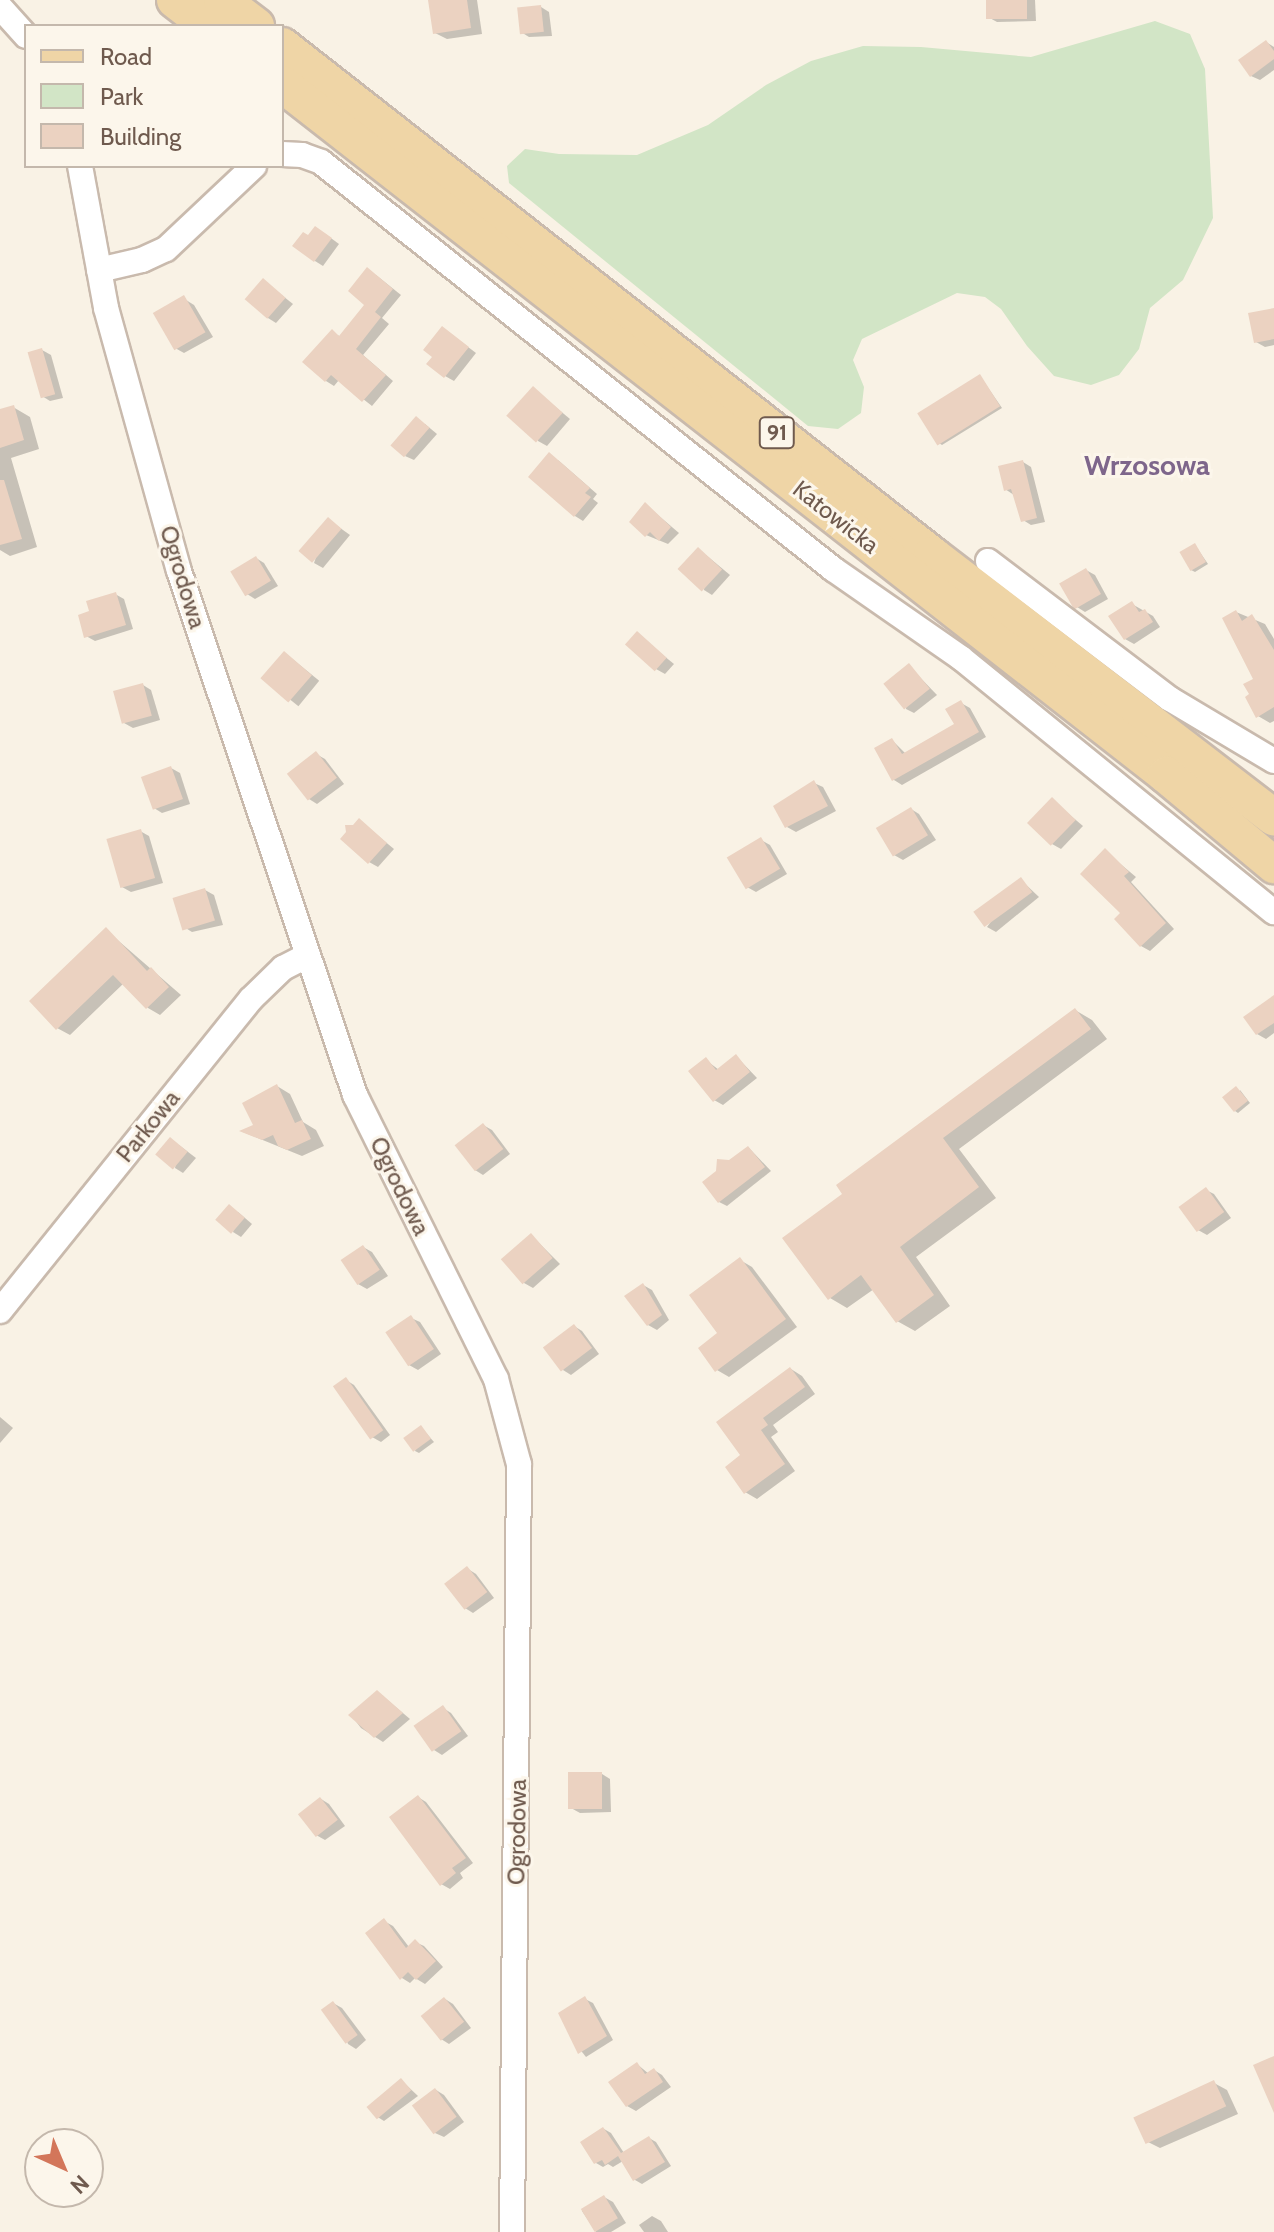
<!DOCTYPE html>
<style>
body{margin:0}
#map{position:relative;width:1274px;height:2232px;overflow:hidden;background:#f9f2e5;font-family:Cabin,sans-serif}
div>[style]{position:absolute}
[style*='--x']{left:calc(var(--x)*1px);top:calc(var(--y)*1px);width:calc(var(--w)*1px);rotate:calc(var(--a)*1deg)}
.green>*{inset:0;background:#d2e5c6}
.shadow>*{inset:0;background:#0003;transform-origin:0 0}
.building>*{inset:0;background:#ebd2c1;transform-origin:0 0}
.roads{filter:drop-shadow(2px 0 #c9baad) drop-shadow(-2px 0 #c9baad) drop-shadow(0 2px #c9baad) drop-shadow(0 -2px #c9baad)}
.street>*{height:24px;margin:-12px;padding:0 12px;transform-origin:12px;border-radius:12px;background:#fff}
.primary>*{height:36px;margin:-18px;padding:0 18px;transform-origin:18px;border-radius:18px;background:#efd5a6}
span{translate:-50% -50%;white-space:nowrap;text-align:center;line-height:1.15;-webkit-text-stroke:6px #fcf6eb;paint-order:stroke}
.shield-label span{padding:2px 6px;background:#fcf6eb;border:2px solid;border-radius:6px;-webkit-text-stroke-width:0}
.shield-label{font-size:22px;color:#6f5a4e;font-weight:700}
.street-label{font-size:24px;color:#6f5a4e}
.quarter-label{font-size:28px;color:#7e668b;font-weight:700}
.legend{position:absolute;left:24px;top:24px;width:260px;height:144px;box-sizing:border-box;background:#fcf6eb;border:2px solid #c4b8ac;margin:0;padding:10px 14px;list-style:none;font-size:24px;color:#6f5a4e}
.legend li{display:flex;align-items:center;gap:16px;height:40px}
.legend b{width:40px;border:2px solid #c4b8ac}
.north{position:absolute;left:24px;top:2128px;width:80px;height:80px;box-sizing:border-box;background:#fcf6eb;border:2px solid #c4b8ac;border-radius:50%;rotate:136deg;font-size:22px;font-weight:700;line-height:32px;text-align:center;color:#6f5a4e}
.north::after{content:'';display:block;margin:auto;width:28px;height:36px;background:#d3765a;clip-path:polygon(50% 0,100% 100%,50% 72%,0 100%)}
</style>
<div id="map">
<div class="green">
<i style="clip-path:polygon(1155px 21px,1190px 34px,1205px 69px,1213px 218px,1183px 280px,1150px 308px,1139px 349px,1119px 375px,1091px 385px,1054px 376px,1027px 346px,1001px 309px,985px 297px,957px 293px,862px 339px,853px 360px,864px 387px,861px 413px,838px 429px,808px 426px,509px 183px,507px 166px,525px 149px,559px 154px,637px 155px,708px 125px,766px 85px,811px 61px,863px 46px,921px 47px,1031px 57px)"></i>
</div>
<div class="shadow">
<i style="clip-path:polygon(430px 0,477px 0,482px 34px,447px 39px,435px 33px)"></i>
<i style="clip-path:polygon(988px 0,1035px 0,1036px 21px,997px 22px,988px 17px)"></i>
<i style="clip-path:polygon(541px 7px,549px 12px,552px 36px,529px 37px,521px 32px)"></i>
<i style="clip-path:polygon(1266px 42px,1274px 47px,1274px 70px,1260px 80px,1251px 76px)"></i>
<i style="clip-path:polygon(324px 233px,339px 244px,323px 266px,315px 261px,309px 237px)"></i>
<i style="clip-path:polygon(376px 275px,401px 295px,382px 318px,389px 324px,363px 355px,393px 381px,372px 406px,339px 380px,334px 386px,326px 381px,332px 332px,341px 337px,367px 305px)"></i>
<i style="clip-path:polygon(264px 281px,293px 304px,276px 323px,268px 318px)"></i>
<i style="clip-path:polygon(186px 300px,194px 305px,213px 337px,184px 353px,175px 348px)"></i>
<i style="clip-path:polygon(1274px 310px,1274px 345px,1265px 347px,1256px 342px)"></i>
<i style="clip-path:polygon(443px 328px,476px 353px,454px 381px,445px 376px,434px 356px)"></i>
<i style="clip-path:polygon(42px 350px,51px 355px,63px 398px,50px 401px,42px 396px)"></i>
<i style="clip-path:polygon(980px 376px,1002px 408px,942px 445px,939px 443px)"></i>
<i style="clip-path:polygon(534px 389px,570px 419px,547px 446px,538px 441px)"></i>
<i style="clip-path:polygon(13px 407px,30px 417px,39px 449px,11px 458px,37px 547px,10px 556px,0 550px,0 411px)"></i>
<i style="clip-path:polygon(425px 424px,437px 434px,414px 460px,405px 456px)"></i>
<i style="clip-path:polygon(558px 460px,597px 494px,593px 499px,598px 503px,583px 521px,575px 516px)"></i>
<i style="clip-path:polygon(1023px 462px,1031px 467px,1045px 522px,1031px 525px,1023px 520px,1014px 495px,1005px 489px)"></i>
<i style="clip-path:polygon(645px 504px,679px 533px,668px 544px,646px 535px)"></i>
<i style="clip-path:polygon(329px 520px,350px 535px,323px 568px,314px 563px)"></i>
<i style="clip-path:polygon(1195px 545px,1208px 564px,1195px 572px,1191px 570px)"></i>
<i style="clip-path:polygon(706px 555px,730px 575px,712px 595px,704px 590px)"></i>
<i style="clip-path:polygon(256px 558px,264px 563px,278px 586px,255px 599px,247px 594px)"></i>
<i style="clip-path:polygon(1086px 570px,1095px 575px,1108px 599px,1085px 612px,1077px 607px)"></i>
<i style="clip-path:polygon(115px 594px,124px 599px,133px 629px,95px 641px,86px 636px)"></i>
<i style="clip-path:polygon(1132px 604px,1153px 616px,1160px 627px,1134px 644px,1125px 639px)"></i>
<i style="clip-path:polygon(1236px 612px,1265px 624px,1274px 639px,1274px 721px,1270px 723px,1258px 716px,1256px 680px)"></i>
<i style="clip-path:polygon(637px 634px,674px 664px,665px 674px,656px 669px)"></i>
<i style="left:285px;top:653px;width:44px;height:33px;rotate:39deg"></i>
<i style="clip-path:polygon(909px 666px,937px 695px,914px 713px,906px 709px)"></i>
<i style="clip-path:polygon(143px 685px,151px 690px,160px 720px,133px 728px,124px 723px)"></i>
<i style="clip-path:polygon(961px 703px,970px 708px,986px 737px,902px 785px,894px 780px,892px 740px,906px 754px,956px 725px)"></i>
<i style="clip-path:polygon(316px 754px,325px 759px,344px 784px,317px 804px,309px 799px)"></i>
<i style="clip-path:polygon(171px 768px,180px 773px,190px 804px,162px 813px,154px 808px)"></i>
<i style="clip-path:polygon(814px 783px,823px 787px,836px 811px,796px 832px,787px 827px)"></i>
<i style="clip-path:polygon(1052px 800px,1083px 826px,1061px 849px,1052px 844px)"></i>
<i style="clip-path:polygon(911px 809px,919px 814px,936px 840px,903px 860px,894px 855px)"></i>
<i style="clip-path:polygon(359px 820px,394px 849px,378px 867px,369px 862px)"></i>
<i style="clip-path:polygon(140px 831px,149px 836px,163px 883px,131px 892px,122px 887px)"></i>
<i style="clip-path:polygon(761px 840px,770px 845px,787px 874px,756px 892px,747px 887px)"></i>
<i style="clip-path:polygon(1105px 851px,1136px 877px,1131px 882px,1174px 929px,1150px 951px,1141px 946px,1123px 913px)"></i>
<i style="clip-path:polygon(1021px 880px,1039px 897px,996px 932px,987px 927px)"></i>
<i style="clip-path:polygon(205px 890px,214px 895px,223px 925px,192px 932px,184px 927px)"></i>
<i style="clip-path:polygon(106px 930px,181px 995px,160px 1015px,148px 1008px,124px 983px,70px 1035px,57px 1028px)"></i>
<i style="clip-path:polygon(1274px 997px,1274px 1033px,1266px 1039px,1257px 1034px)"></i>
<i style="clip-path:polygon(1075px 1010px,1092px 1020px,1107px 1039px,959px 1149px,996px 1198px,916px 1257px,950px 1306px,915px 1331px,897px 1321px,874px 1289px,847px 1308px,830px 1298px,845px 1194px)"></i>
<i style="clip-path:polygon(736px 1056px,757px 1078px,723px 1105px,714px 1100px,706px 1060px,719px 1070px)"></i>
<i style="clip-path:polygon(277px 1086px,290px 1094px,303px 1122px,316px 1130px,324px 1146px,302px 1156px,243px 1132px,255px 1126px)"></i>
<i style="clip-path:polygon(1240px 1090px,1250px 1103px,1238px 1113px,1235px 1111px)"></i>
<i style="clip-path:polygon(483px 1125px,492px 1130px,510px 1154px,483px 1175px,475px 1170px)"></i>
<i style="clip-path:polygon(179px 1145px,196px 1158px,183px 1173px,175px 1168px)"></i>
<i style="clip-path:polygon(749px 1148px,771px 1171px,727px 1206px,719px 1202px,718px 1172px)"></i>
<i style="clip-path:polygon(1206px 1190px,1214px 1194px,1231px 1218px,1207px 1235px,1198px 1230px)"></i>
<i style="clip-path:polygon(238px 1212px,252px 1224px,241px 1237px,233px 1232px)"></i>
<i style="clip-path:polygon(531px 1235px,560px 1264px,533px 1288px,524px 1283px)"></i>
<i style="clip-path:polygon(363px 1247px,372px 1252px,388px 1276px,367px 1289px,358px 1284px)"></i>
<i style="clip-path:polygon(740px 1260px,752px 1267px,797px 1327px,729px 1377px,717px 1370px)"></i>
<i style="clip-path:polygon(643px 1285px,652px 1290px,669px 1320px,657px 1330px,648px 1325px)"></i>
<i style="clip-path:polygon(411px 1318px,420px 1322px,441px 1354px,418px 1370px,409px 1365px)"></i>
<i style="clip-path:polygon(574px 1326px,582px 1331px,599px 1354px,571px 1375px,563px 1370px)"></i>
<i style="clip-path:polygon(791px 1369px,802px 1376px,815px 1394px,773px 1425px,778px 1432px,771px 1437px,795px 1471px,757px 1499px,745px 1492px,743px 1456px,719px 1422px)"></i>
<i style="clip-path:polygon(346px 1380px,354px 1385px,390px 1435px,381px 1442px,372px 1437px)"></i>
<i style="clip-path:polygon(0 1417px,13px 1428px,0 1443px)"></i>
<i style="clip-path:polygon(421px 1427px,434px 1442px,419px 1453px,415px 1451px)"></i>
<i style="clip-path:polygon(468px 1569px,476px 1574px,494px 1598px,473px 1613px,465px 1608px)"></i>
<i style="clip-path:polygon(378px 1692px,410px 1719px,383px 1742px,361px 1728px,351px 1715px)"></i>
<i style="clip-path:polygon(443px 1708px,451px 1713px,468px 1736px,442px 1755px,434px 1750px)"></i>
<i style="clip-path:polygon(602px 1774px,610px 1779px,611px 1812px,580px 1813px,571px 1808px)"></i>
<i style="clip-path:polygon(418px 1797px,426px 1802px,473px 1863px,460px 1873px,463px 1878px,450px 1889px,441px 1884px)"></i>
<i style="clip-path:polygon(321px 1799px,329px 1804px,345px 1826px,325px 1840px,316px 1835px)"></i>
<i style="clip-path:polygon(384px 1921px,393px 1926px,409px 1947px,415px 1942px,424px 1946px,443px 1967px,425px 1984px,415px 1978px,410px 1983px,402px 1978px)"></i>
<i style="clip-path:polygon(445px 1999px,453px 2004px,471px 2028px,449px 2044px,441px 2039px,423px 2016px)"></i>
<i style="clip-path:polygon(585px 1999px,593px 2003px,613px 2040px,586px 2057px,570px 2037px)"></i>
<i style="clip-path:polygon(333px 2003px,342px 2008px,366px 2040px,356px 2049px,348px 2044px)"></i>
<i style="clip-path:polygon(637px 2064px,649px 2074px,654px 2070px,662px 2075px,671px 2087px,636px 2111px,627px 2106px)"></i>
<i style="clip-path:polygon(401px 2080px,418px 2096px,384px 2121px,376px 2116px)"></i>
<i style="clip-path:polygon(1214px 2083px,1227px 2090px,1238px 2114px,1160px 2148px,1146px 2141px)"></i>
<i style="clip-path:polygon(436px 2090px,444px 2095px,464px 2122px,444px 2137px,435px 2133px)"></i>
<i style="clip-path:polygon(604px 2129px,611px 2133px,624px 2153px,649px 2138px,656px 2142px,671px 2166px,642px 2184px,635px 2180px,623px 2161px,613px 2167px,608px 2164px,603px 2167px,596px 2163px)"></i>
<i style="clip-path:polygon(604px 2197px,613px 2202px,626px 2223px,611px 2232px,596px 2232px,582px 2211px)"></i>
<i style="clip-path:polygon(652px 2216px,661px 2221px,668px 2232px,644px 2232px,639px 2225px)"></i>
</div>
<div class="building">
<i style="clip-path:polygon(428px 0,467px 0,471px 28px,433px 34px)"></i>
<i style="left:986px;top:0;width:41px;height:19px"></i>
<i style="left:541px;top:5px;width:27px;height:24px;rotate:84deg"></i>
<i style="clip-path:polygon(1266px 40px,1274px 51px,1274px 59px,1250px 77px,1238px 60px)"></i>
<i style="clip-path:polygon(315px 226px,332px 238px,314px 262px,292px 246px,303px 232px,308px 235px)"></i>
<i style="clip-path:polygon(367px 267px,393px 289px,375px 312px,381px 317px,356px 349px,386px 375px,362px 402px,331px 375px,325px 382px,302px 362px,332px 329px,339px 336px,364px 305px,348px 291px)"></i>
<i style="left:263px;top:278px;width:30px;height:28px;rotate:41deg"></i>
<i style="left:184px;top:295px;width:43px;height:36px;rotate:60deg"></i>
<i style="clip-path:polygon(1274px 308px,1274px 339px,1254px 343px,1248px 313px)"></i>
<i style="clip-path:polygon(442px 326px,469px 347px,444px 378px,426px 364px,432px 357px,423px 350px)"></i>
<i style="left:42px;top:348px;width:48px;height:15px;rotate:74deg"></i>
<i style="left:980px;top:374px;width:38px;height:74px;rotate:58deg"></i>
<i style="left:533px;top:386px;width:40px;height:40px;rotate:42deg"></i>
<i style="clip-path:polygon(14px 405px,24px 440px,0 448px,0 409px)"></i>
<i style="left:416px;top:416px;width:18px;height:39px;rotate:41deg"></i>
<i style="clip-path:polygon(549px 452px,590px 488px,585px 493px,591px 497px,574px 517px,528px 477px)"></i>
<i style="clip-path:polygon(1023px 460px,1037px 518px,1021px 522px,1011px 489px,1004px 491px,998px 466px)"></i>
<i style="clip-path:polygon(0 480px,4px 480px,22px 539px,0 545px)"></i>
<i style="clip-path:polygon(645px 502px,671px 527px,659px 541px,650px 532px,645px 537px,629px 522px)"></i>
<i style="left:328px;top:517px;width:18px;height:45px;rotate:41deg"></i>
<i style="left:1195px;top:543px;width:22px;height:18px;rotate:60deg"></i>
<i style="left:698px;top:547px;width:33px;height:30px;rotate:43deg"></i>
<i style="left:256px;top:556px;width:29px;height:30px;rotate:59deg"></i>
<i style="left:1086px;top:568px;width:30px;height:31px;rotate:60deg"></i>
<i style="clip-path:polygon(116px 592px,126px 625px,84px 638px,78px 615px,89px 611px,86px 601px)"></i>
<i style="clip-path:polygon(1132px 601px,1139px 612px,1145px 609px,1153px 622px,1124px 640px,1108px 616px)"></i>
<i style="clip-path:polygon(1236px 610px,1242px 621px,1252px 614px,1274px 650px,1274px 707px,1256px 718px,1245px 697px,1249px 694px,1243px 684px,1253px 679px,1222px 618px)"></i>
<i style="left:637px;top:631px;width:40px;height:18px;rotate:42deg"></i>
<i style="left:284px;top:651px;width:37px;height:36px;rotate:41deg"></i>
<i style="left:909px;top:663px;width:33px;height:33px;rotate:51deg"></i>
<i style="left:143px;top:683px;width:34px;height:31px;rotate:75deg"></i>
<i style="clip-path:polygon(961px 700px,979px 732px,892px 781px,874px 748px,892px 738px,902px 754px,954px 724px,945px 709px)"></i>
<i style="left:316px;top:751px;width:34px;height:37px;rotate:52deg"></i>
<i style="left:171px;top:766px;width:35px;height:32px;rotate:70deg"></i>
<i style="clip-path:polygon(814px 780px,828px 806px,785px 828px,773px 806px)"></i>
<i style="left:1052px;top:797px;width:33px;height:36px;rotate:44deg"></i>
<i style="left:911px;top:807px;width:33px;height:41px;rotate:59deg"></i>
<i style="clip-path:polygon(359px 818px,387px 843px,368px 864px,340px 839px,346px 832px,345px 825px,353px 825px)"></i>
<i style="left:141px;top:829px;width:51px;height:36px;rotate:74deg"></i>
<i style="left:761px;top:837px;width:37px;height:40px;rotate:59deg"></i>
<i style="clip-path:polygon(1105px 848px,1129px 872px,1124px 876px,1166px 923px,1140px 947px,1114px 919px,1120px 913px,1080px 874px)"></i>
<i style="left:1021px;top:877px;width:19px;height:59px;rotate:54deg"></i>
<i style="left:205px;top:888px;width:34px;height:34px;rotate:73deg"></i>
<i style="clip-path:polygon(106px 927px,147px 971px,151px 967px,169px 987px,146px 1009px,113px 975px,56px 1030px,29px 1001px)"></i>
<i style="clip-path:polygon(1274px 995px,1274px 1023px,1256px 1035px,1243px 1017px)"></i>
<i style="clip-path:polygon(1075px 1008px,1091px 1029px,943px 1138px,979px 1187px,900px 1247px,934px 1295px,896px 1323px,861px 1275px,828px 1300px,782px 1238px,842px 1194px,836px 1185px)"></i>
<i style="clip-path:polygon(736px 1054px,750px 1072px,713px 1102px,688px 1071px,706px 1057px,716px 1070px)"></i>
<i style="clip-path:polygon(277px 1084px,295px 1123px,302px 1120px,311px 1139px,287px 1150px,278px 1146px,273px 1135px,262px 1140px,239px 1131px,253px 1125px,242px 1103px)"></i>
<i style="left:1236px;top:1086px;width:19px;height:18px;rotate:51deg"></i>
<i style="left:483px;top:1123px;width:33px;height:36px;rotate:52deg"></i>
<i style="left:170px;top:1137px;width:23px;height:23px;rotate:40deg"></i>
<i style="clip-path:polygon(748px 1146px,765px 1167px,718px 1203px,702px 1182px,716px 1171px,717px 1159px,729px 1160px)"></i>
<i style="left:1206px;top:1187px;width:31px;height:34px;rotate:54deg"></i>
<i style="left:229px;top:1204px;width:21px;height:21px;rotate:41deg"></i>
<i style="left:531px;top:1233px;width:33px;height:40px;rotate:49deg"></i>
<i style="left:363px;top:1245px;width:30px;height:27px;rotate:56deg"></i>
<i style="clip-path:polygon(740px 1257px,786px 1319px,715px 1372px,698px 1348px,717px 1333px,689px 1295px)"></i>
<i style="clip-path:polygon(643px 1283px,662px 1315px,647px 1326px,624px 1296px)"></i>
<i style="left:411px;top:1315px;width:41px;height:31px;rotate:56deg"></i>
<i style="left:574px;top:1324px;width:30px;height:39px;rotate:53deg"></i>
<i style="clip-path:polygon(790px 1367px,805px 1387px,763px 1418px,768px 1425px,761px 1430px,785px 1464px,744px 1494px,725px 1467px,740px 1455px,716px 1422px)"></i>
<i style="left:346px;top:1377px;width:65px;height:16px;rotate:55deg"></i>
<i style="left:421px;top:1425px;width:17px;height:22px;rotate:54deg"></i>
<i style="left:467px;top:1566px;width:33px;height:29px;rotate:52deg"></i>
<i style="clip-path:polygon(377px 1690px,403px 1713px,374px 1738px,348px 1715px)"></i>
<i style="left:443px;top:1705px;width:32px;height:36px;rotate:55deg"></i>
<i style="left:568px;top:1772px;width:34px;height:37px"></i>
<i style="clip-path:polygon(418px 1795px,466px 1858px,452px 1868px,456px 1873px,440px 1886px,389px 1817px)"></i>
<i style="left:320px;top:1797px;width:29px;height:28px;rotate:52deg"></i>
<i style="clip-path:polygon(384px 1918px,406px 1948px,415px 1939px,436px 1961px,416px 1980px,408px 1972px,400px 1980px,365px 1933px)"></i>
<i style="clip-path:polygon(585px 1996px,607px 2036px,578px 2054px,558px 2013px)"></i>
<i style="left:444px;top:1997px;width:32px;height:30px;rotate:51deg"></i>
<i style="left:333px;top:2001px;width:42px;height:15px;rotate:54deg"></i>
<i style="clip-path:polygon(1274px 2056px,1274px 2113px,1253px 2065px)"></i>
<i style="clip-path:polygon(637px 2062px,645px 2074px,654px 2068px,663px 2082px,626px 2107px,608px 2082px)"></i>
<i style="left:401px;top:2078px;width:16px;height:45px;rotate:50deg"></i>
<i style="left:1214px;top:2080px;width:29px;height:89px;rotate:65deg"></i>
<i style="left:435px;top:2088px;width:36px;height:29px;rotate:53deg"></i>
<i style="clip-path:polygon(603px 2127px,621px 2153px,649px 2136px,665px 2162px,633px 2181px,618px 2156px,605px 2165px,602px 2160px,594px 2164px,580px 2142px)"></i>
<i style="left:604px;top:2195px;width:27px;height:27px;rotate:59deg"></i>
</div>
<div class="roads">
<div class="street">
<i style="--x:0;--y:7;--w:39;--a:48"></i>
<i style="--x:282;--y:154;--w:20;--a:3"></i>
<i style="--x:302;--y:155;--w:20;--a:20"></i>
<i style="--x:321;--y:162;--w:654;--a:38.48"></i>
<i style="--x:833;--y:569;--w:156;--a:34.8"></i>
<i style="--x:961;--y:658;--w:403;--a:39.1"></i>
<i style="--x:80;--y:166;--w:144;--a:79.6"></i>
<i style="--x:106;--y:308;--w:273;--a:74.5"></i>
<i style="--x:179;--y:571;--w:553;--a:71.43"></i>
<i style="--x:355;--y:1095;--w:317;--a:63.6"></i>
<i style="--x:496;--y:1379;--w:88;--a:74.9"></i>
<i style="--x:519;--y:1464;--w:768;--a:90.52"></i>
<i style="--x:99;--y:270;--w:44;--a:-13.1"></i>
<i style="--x:142;--y:260;--w:26;--a:-25"></i>
<i style="--x:166;--y:249;--w:121;--a:-43.3"></i>
<i style="--x:988;--y:561;--w:228;--a:37.2"></i>
<i style="--x:1170;--y:699;--w:121;--a:30.8"></i>
<i style="--x:0;--y:1311;--w:400;--a:-51.2"></i>
<i style="--x:251;--y:999;--w:45;--a:-44.1"></i>
<i style="--x:283;--y:968;--w:28;--a:-27"></i>
</div>
<div class="primary">
<i style="--x:175;--y:0;--w:43;--a:37.4"></i>
<i style="--x:222;--y:0;--w:43;--a:37.4"></i>
<i style="--x:282;--y:46;--w:826;--a:38.06"></i>
<i style="--x:932;--y:555;--w:431;--a:37.5"></i>
<i style="--x:282;--y:84;--w:1122;--a:38.01"></i>
<i style="--x:1166;--y:775;--w:141;--a:39.8"></i>
</div>
</div>
<div class="shield-label">
<span style="left:777px;top:433px">91</span>
</div>
<div class="street-label">
<span style="left:836px;top:517px;rotate:38deg">Katowicka</span>
<span style="left:183px;top:577px;rotate:73deg">Ogrodowa</span>
<span style="left:148px;top:1126px;rotate:-51deg">Parkowa</span>
<span style="left:400px;top:1186px;rotate:64deg">Ogrodowa</span>
<span style="left:517px;top:1832px;rotate:-89deg">Ogrodowa</span>
</div>
<div class="quarter-label">
<span style="left:1147px;top:465px">Wrzosowa</span>
</div>
<ul class="legend">
<li><b style="height:10px;background:#efd5a6"></b>Road</li>
<li><b style="height:22px;background:#d2e5c6"></b>Park</li>
<li><b style="height:22px;background:#ebd2c1"></b>Building</li>
</ul>
<div class="north">N</div>
</div>
